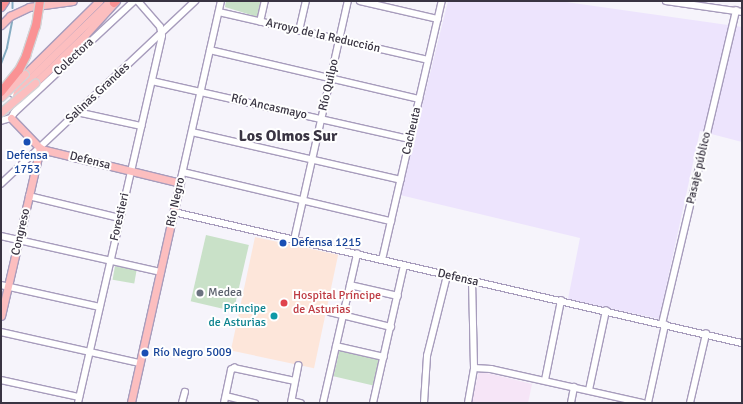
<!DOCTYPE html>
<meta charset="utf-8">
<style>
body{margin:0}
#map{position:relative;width:743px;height:404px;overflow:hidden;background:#f6f4fb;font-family:Signika,sans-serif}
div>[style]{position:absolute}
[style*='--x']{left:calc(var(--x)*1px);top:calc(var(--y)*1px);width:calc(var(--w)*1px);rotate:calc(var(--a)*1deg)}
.built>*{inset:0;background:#ede4fd}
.education>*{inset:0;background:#f6e5f7}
.medical>*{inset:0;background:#fde6da;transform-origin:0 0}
.green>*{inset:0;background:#c9e1c8;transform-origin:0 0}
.stream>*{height:1.5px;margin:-0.75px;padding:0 0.75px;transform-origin:0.75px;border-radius:0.75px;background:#85abc1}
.roads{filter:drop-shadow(1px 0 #a79cbc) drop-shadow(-1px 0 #a79cbc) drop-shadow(0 1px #a79cbc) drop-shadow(0 -1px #a79cbc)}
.minor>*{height:5.5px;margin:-2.75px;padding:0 2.75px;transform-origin:2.75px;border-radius:2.75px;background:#fff}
.major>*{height:7px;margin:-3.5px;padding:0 3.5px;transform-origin:3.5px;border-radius:3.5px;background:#fcbebf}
.highway>*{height:8px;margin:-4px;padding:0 4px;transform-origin:4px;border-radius:4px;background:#fa9294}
.bridges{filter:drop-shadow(1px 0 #d3d2d5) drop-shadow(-1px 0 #d3d2d5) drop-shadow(0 1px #d3d2d5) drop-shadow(0 -1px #d3d2d5)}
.major-bridge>*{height:7px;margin:-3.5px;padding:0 3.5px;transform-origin:3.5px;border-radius:3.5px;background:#fcbebf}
.highway-bridge>*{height:8px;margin:-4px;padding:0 4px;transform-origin:4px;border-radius:4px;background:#fa9294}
.dots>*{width:11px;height:11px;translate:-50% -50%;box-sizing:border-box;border:2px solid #fff;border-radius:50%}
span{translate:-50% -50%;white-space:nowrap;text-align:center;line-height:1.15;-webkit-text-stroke:4px #fff;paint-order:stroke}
.street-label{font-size:12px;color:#393442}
.transit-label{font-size:12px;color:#164399}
.left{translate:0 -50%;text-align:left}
.worship-label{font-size:12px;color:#5b616d}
.health-label{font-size:12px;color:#be3a42}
.culture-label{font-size:12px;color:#0d838f}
.right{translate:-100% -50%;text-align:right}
.district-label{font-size:16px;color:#393442;font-weight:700}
.frame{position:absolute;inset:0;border:2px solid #393442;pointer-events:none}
</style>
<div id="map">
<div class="built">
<i style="clip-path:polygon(448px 1px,559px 1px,742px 27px,742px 142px,700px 131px,659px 319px,568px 299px,580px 238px,400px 195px)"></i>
</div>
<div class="education">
<i style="clip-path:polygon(479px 371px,532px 384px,528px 403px,471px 403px)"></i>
</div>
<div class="medical">
<i style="left:255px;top:237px;width:85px;height:116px;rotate:12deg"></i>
</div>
<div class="green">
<i style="clip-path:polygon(226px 1px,261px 1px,258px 17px,225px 7px)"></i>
<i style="left:206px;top:235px;width:44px;height:68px;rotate:13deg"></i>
<i style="left:115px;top:266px;width:22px;height:14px;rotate:10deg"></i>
<i style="left:340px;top:348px;width:43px;height:29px;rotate:13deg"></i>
</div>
<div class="stream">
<i style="--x:13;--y:1;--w:7;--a:90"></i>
<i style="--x:1;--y:64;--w:17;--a:-69"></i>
<i style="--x:7;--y:48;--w:26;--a:-79"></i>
</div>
<div class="roads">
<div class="minor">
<i style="--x:360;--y:1;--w:80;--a:13"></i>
<i style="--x:666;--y:1;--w:77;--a:8.2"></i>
<i style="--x:219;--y:12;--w:214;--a:12.9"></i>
<i style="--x:260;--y:22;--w:22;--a:-77"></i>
<i style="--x:299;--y:31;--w:31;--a:-77"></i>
<i style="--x:210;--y:50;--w:215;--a:13.2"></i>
<i style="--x:152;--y:81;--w:264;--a:12.7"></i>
<i style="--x:77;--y:112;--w:66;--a:12.3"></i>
<i style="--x:14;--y:113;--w:164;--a:-43"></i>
<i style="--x:1;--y:121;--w:10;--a:-17"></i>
<i style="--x:11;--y:118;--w:13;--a:-58"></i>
<i style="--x:18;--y:107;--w:11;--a:-100"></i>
<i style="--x:16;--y:96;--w:13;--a:-148"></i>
<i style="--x:192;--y:132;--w:214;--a:12.9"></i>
<i style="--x:183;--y:172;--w:214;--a:13.3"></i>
<i style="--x:180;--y:183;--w:187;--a:-77.3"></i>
<i style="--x:1;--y:184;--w:267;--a:-43.3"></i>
<i style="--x:29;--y:196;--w:94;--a:13.6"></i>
<i style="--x:174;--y:212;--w:583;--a:12.99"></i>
<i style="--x:1;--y:236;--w:164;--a:12.7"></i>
<i style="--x:294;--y:240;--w:245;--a:-77.3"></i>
<i style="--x:382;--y:260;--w:266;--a:-77"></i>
<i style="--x:1;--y:285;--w:101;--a:12.5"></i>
<i style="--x:350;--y:285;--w:49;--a:12.9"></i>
<i style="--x:330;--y:312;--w:63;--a:13.8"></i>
<i style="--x:662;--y:324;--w:322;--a:-76.7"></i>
<i style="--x:1;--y:332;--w:142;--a:12.6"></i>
<i style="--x:336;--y:346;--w:49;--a:12.9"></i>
<i style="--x:474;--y:368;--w:17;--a:3"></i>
<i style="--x:491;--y:369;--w:156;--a:12.6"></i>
<i style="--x:1;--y:380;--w:80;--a:12.3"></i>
<i style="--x:545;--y:380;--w:81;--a:-78.6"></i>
<i style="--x:589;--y:390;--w:81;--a:-77.9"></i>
<i style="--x:226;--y:396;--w:30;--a:14"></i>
<i style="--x:292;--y:401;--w:9;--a:13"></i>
<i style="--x:78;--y:403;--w:376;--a:-77.1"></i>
<i style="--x:162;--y:36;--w:9;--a:-103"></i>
<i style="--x:160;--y:27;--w:35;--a:-131"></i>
<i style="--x:182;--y:403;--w:11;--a:-75"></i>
<i style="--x:224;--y:403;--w:34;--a:-78"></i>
<i style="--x:231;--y:370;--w:4;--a:-34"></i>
<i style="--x:234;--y:368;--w:62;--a:12"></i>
<i style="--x:291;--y:403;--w:38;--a:-79"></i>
<i style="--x:323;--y:403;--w:153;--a:-77.1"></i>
<i style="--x:373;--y:403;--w:141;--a:-77.3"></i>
<i style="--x:424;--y:403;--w:47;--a:-86.3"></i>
<i style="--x:427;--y:356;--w:82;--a:-76"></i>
<i style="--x:468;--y:403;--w:36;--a:-80"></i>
<i style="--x:474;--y:368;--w:86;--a:-91.3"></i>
<i style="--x:571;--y:403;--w:16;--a:-79"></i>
<i style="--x:648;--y:403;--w:80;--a:-77.7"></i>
<i style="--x:690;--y:403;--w:71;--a:-76.9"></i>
</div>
<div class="major">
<i style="--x:1;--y:25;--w:13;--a:-45"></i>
<i style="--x:10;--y:16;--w:21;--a:-25"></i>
<i style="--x:29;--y:7;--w:44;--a:-7.8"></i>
<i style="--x:25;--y:74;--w:104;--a:-44.6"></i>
<i style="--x:35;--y:83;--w:69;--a:-43.8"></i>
<i style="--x:85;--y:35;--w:45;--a:-47.7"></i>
<i style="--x:16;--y:96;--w:5;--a:-79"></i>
<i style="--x:17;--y:91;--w:129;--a:-44.1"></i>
<i style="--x:11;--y:118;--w:42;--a:46"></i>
<i style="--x:40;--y:148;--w:5;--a:22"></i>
<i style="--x:45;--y:150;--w:139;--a:13.7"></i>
<i style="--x:180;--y:183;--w:225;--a:102.6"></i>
<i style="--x:1;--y:316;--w:172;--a:-76.9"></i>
</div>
<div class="highway">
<i style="--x:114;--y:3;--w:3;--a:-45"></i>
<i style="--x:1;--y:7;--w:7;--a:-56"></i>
</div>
</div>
<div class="bridges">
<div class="major-bridge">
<i style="--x:1;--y:97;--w:33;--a:-44"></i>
<i style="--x:1;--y:112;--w:45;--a:-40.5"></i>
</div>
<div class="highway-bridge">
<i style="--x:1;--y:92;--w:28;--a:-51"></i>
<i style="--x:19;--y:70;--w:16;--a:-63"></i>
<i style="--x:26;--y:56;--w:32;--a:-72"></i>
<i style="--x:36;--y:26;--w:25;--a:-81"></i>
</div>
</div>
<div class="dots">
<i style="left:27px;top:142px;background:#1a4fb4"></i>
<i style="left:283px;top:243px;background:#1a4fb4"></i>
<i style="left:200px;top:293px;background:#6b7280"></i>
<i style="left:284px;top:303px;background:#e0444e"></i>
<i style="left:274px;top:316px;background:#0f9aa8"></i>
<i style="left:145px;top:353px;background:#1a4fb4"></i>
</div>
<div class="street-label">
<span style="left:323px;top:36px;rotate:13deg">Arroyo de la Reducción</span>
<span style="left:74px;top:57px;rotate:-43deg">Colectora</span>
<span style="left:329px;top:85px;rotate:-77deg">Río Quilpo</span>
<span style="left:98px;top:93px;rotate:-43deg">Salinas Grandes</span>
<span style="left:269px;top:107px;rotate:13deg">Río Ancasmayo</span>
<span style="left:412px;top:131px;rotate:-77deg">Cacheuta</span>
<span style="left:90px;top:161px;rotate:14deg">Defensa</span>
<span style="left:699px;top:168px;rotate:-77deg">Pasaje público</span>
<span style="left:176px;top:202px;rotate:-78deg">Río Negro</span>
<span style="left:120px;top:217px;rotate:-77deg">Forestieri</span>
<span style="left:21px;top:232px;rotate:-77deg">Congreso</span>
<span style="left:458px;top:278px;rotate:13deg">Defensa</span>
</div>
<div class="transit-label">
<span style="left:27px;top:163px">Defensa<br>1753</span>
<span class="left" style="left:291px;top:243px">Defensa 1215</span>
<span class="left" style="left:153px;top:353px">Río Negro 5009</span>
</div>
<div class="worship-label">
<span class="left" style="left:208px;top:293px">Medea</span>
</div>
<div class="health-label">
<span class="left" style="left:293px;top:303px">Hospital Príncipe<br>de Asturias</span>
</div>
<div class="culture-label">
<span class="right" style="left:266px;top:316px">Principe<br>de Asturias</span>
</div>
<div class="district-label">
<span style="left:288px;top:136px">Los Olmos Sur</span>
</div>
<div class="frame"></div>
</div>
